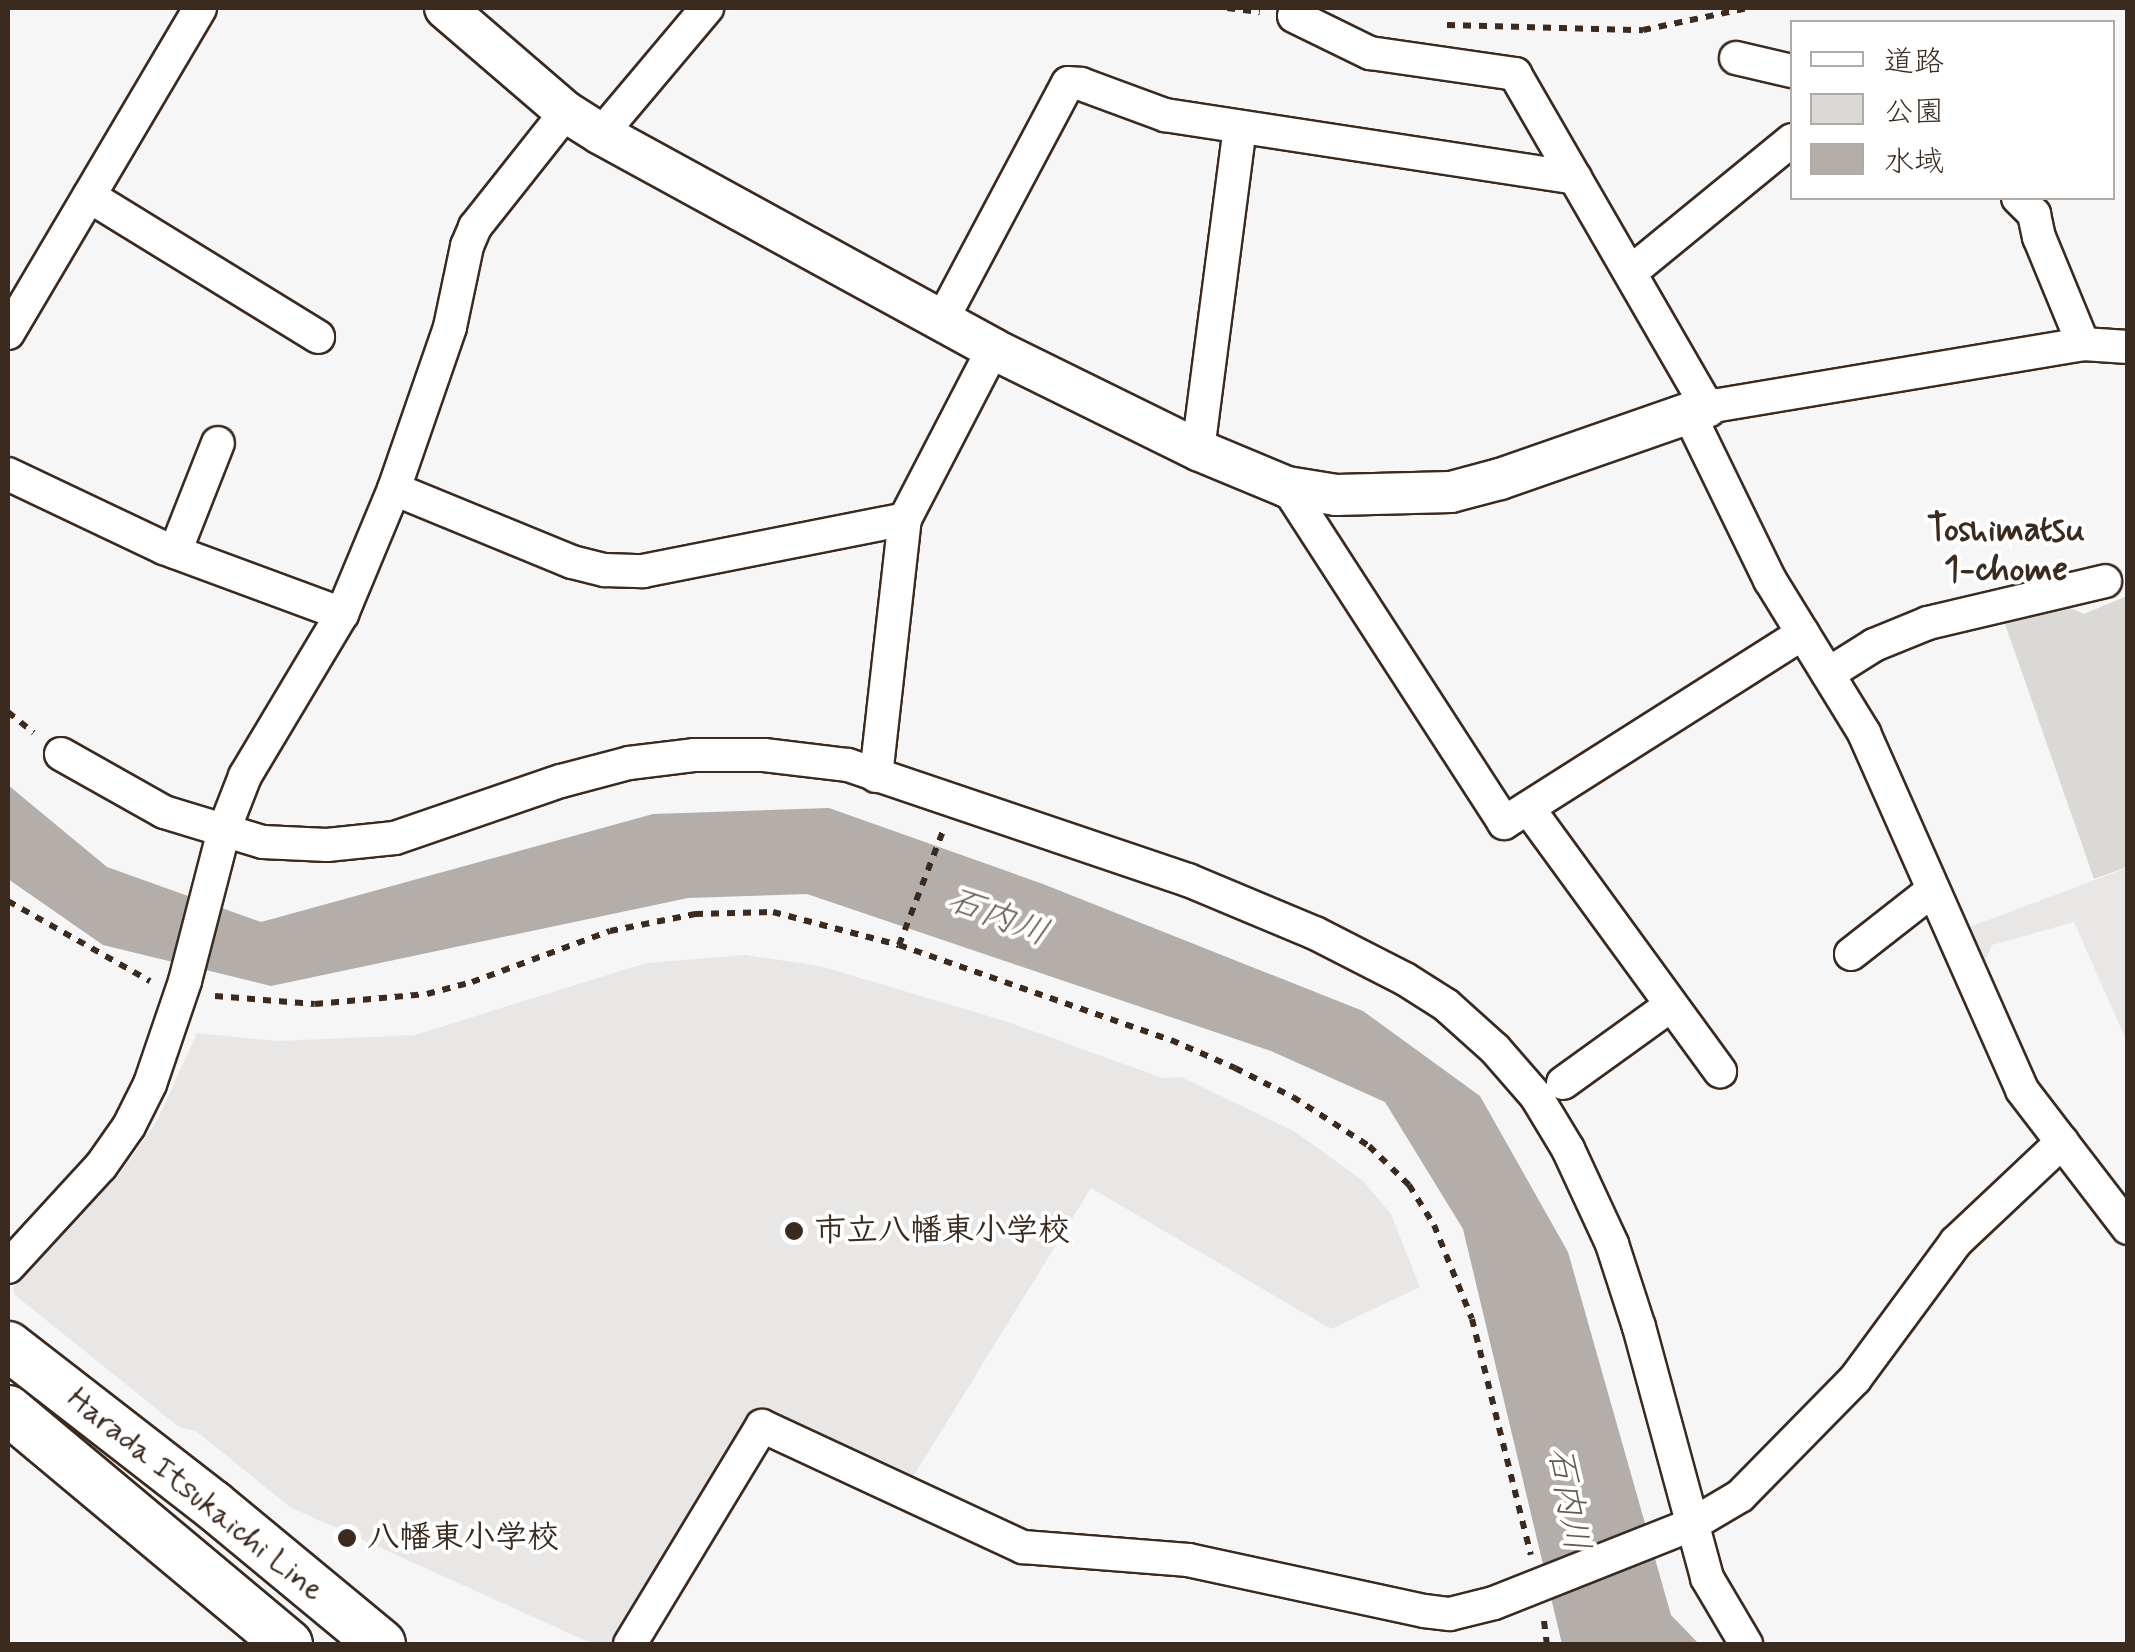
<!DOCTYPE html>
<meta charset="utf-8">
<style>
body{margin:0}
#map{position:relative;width:2135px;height:1652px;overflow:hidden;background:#f7f6f6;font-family:Mynerve,"Klee One",sans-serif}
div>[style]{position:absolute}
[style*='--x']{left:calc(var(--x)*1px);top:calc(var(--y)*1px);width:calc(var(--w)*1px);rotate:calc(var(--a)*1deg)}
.built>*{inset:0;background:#e9e7e6}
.green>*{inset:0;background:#dbd9d6}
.water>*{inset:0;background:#b4aeaa}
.path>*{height:6px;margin-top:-3px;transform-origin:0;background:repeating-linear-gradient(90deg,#3b2a1e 0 8px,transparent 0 16px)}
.roads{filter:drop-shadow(2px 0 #3b2a1e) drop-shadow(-2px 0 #3b2a1e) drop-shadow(0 2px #3b2a1e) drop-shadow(0 -2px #3b2a1e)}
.minor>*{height:32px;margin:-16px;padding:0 16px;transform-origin:16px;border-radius:16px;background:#fff}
.tertiary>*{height:40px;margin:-20px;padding:0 20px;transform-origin:20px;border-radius:20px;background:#fff}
.secondary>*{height:48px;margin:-24px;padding:0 24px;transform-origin:24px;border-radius:24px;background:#fff}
.dots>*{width:28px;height:28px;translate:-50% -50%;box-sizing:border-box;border:5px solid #fff;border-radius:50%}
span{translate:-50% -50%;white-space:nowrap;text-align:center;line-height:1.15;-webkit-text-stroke:8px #fff;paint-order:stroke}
.poi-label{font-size:32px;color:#3b2a1e;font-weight:700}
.left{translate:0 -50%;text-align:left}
.street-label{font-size:32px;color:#3b2a1e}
.neighbourhood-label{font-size:35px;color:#3b2a1e;font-weight:700}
.water-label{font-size:35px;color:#65584f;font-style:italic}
.frame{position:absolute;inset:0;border:10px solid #3b2a1e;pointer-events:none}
.legend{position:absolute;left:1790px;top:20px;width:325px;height:180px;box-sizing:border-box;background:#fff;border:2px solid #b1aaa5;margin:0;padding:12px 18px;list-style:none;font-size:30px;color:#3b2a1e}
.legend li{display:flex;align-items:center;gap:20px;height:50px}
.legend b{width:50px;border:2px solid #b1aaa5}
</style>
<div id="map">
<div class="built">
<i style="clip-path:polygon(2127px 868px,2127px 1042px,2074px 922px,1992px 945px,1984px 964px,1967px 928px)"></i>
<i style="clip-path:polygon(745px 955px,820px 966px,1008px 1022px,1162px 1078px,1181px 1077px,1294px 1131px,1363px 1181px,1391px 1214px,1420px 1287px,1331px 1329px,1091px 1188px,910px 1482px,754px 1409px,610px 1644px,593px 1644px,290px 1507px,196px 1431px,179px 1427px,15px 1295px,13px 1287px,119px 1175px,157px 1121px,197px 1033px,277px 1041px,415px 1035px,646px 963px)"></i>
</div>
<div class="green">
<i style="clip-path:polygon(2127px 596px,2127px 867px,2094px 879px,2004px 621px,2066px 606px,2084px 614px)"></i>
</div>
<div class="water">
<i style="clip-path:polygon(8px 785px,107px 867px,261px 922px,653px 814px,829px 808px,1043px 884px,1363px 1011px,1480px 1096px,1568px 1252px,1671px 1615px,1699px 1644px,1562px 1644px,1463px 1229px,1385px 1102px,1271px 1051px,807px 894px,688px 898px,271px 986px,103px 945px,8px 879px)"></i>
</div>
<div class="path">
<i style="--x:1227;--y:8;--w:33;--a:7"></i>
<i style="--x:1447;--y:25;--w:196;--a:1.5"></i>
<i style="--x:1643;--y:30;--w:107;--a:-11.8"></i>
<i style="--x:8;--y:712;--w:33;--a:39"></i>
<i style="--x:8;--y:901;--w:163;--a:29.4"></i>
<i style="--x:899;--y:945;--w:122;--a:-68.9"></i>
<i style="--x:215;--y:996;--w:100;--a:4.6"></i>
<i style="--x:315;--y:1004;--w:112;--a:-5.1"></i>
<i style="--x:427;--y:994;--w:47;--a:-14.9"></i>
<i style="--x:472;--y:982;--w:147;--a:-20.3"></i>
<i style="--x:610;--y:931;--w:87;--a:-11.3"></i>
<i style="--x:695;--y:914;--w:78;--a:-1.5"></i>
<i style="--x:773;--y:912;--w:130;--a:14.7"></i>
<i style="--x:899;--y:945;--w:288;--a:19.3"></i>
<i style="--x:1171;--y:1040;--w:70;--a:23.6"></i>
<i style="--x:1235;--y:1068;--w:65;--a:26.6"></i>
<i style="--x:1293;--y:1097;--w:90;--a:32.8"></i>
<i style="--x:1369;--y:1146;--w:56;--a:44.3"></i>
<i style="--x:1409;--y:1185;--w:47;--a:58"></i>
<i style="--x:1434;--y:1225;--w:101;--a:68"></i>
<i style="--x:1472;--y:1319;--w:243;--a:76"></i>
<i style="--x:1544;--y:1621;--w:23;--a:83"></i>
</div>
<div class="roads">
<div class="minor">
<i style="--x:1294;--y:16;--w:85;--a:26"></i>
<i style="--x:1370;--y:53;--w:147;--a:8.2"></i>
<i style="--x:1515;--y:74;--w:384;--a:60"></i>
<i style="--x:1707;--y:407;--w:381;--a:-9.5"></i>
<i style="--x:2083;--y:344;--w:45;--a:3.8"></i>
<i style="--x:1736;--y:58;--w:57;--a:13.1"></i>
<i style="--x:601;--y:134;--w:165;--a:-49.9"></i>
<i style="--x:89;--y:196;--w:269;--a:31.6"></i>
<i style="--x:2018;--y:198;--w:23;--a:45"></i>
<i style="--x:2034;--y:214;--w:24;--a:78"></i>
<i style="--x:2039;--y:237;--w:116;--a:67.6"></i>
<i style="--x:1632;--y:271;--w:207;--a:-39.3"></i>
<i style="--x:942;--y:320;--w:268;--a:-62"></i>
<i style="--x:1068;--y:83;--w:13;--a:4"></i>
<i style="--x:1081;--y:84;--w:90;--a:20.3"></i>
<i style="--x:1165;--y:115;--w:415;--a:8.7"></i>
<i style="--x:8;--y:333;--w:377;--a:-59.4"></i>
<i style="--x:1689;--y:414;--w:185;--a:64"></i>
<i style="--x:1770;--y:580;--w:180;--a:58.4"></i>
<i style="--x:1864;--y:733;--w:390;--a:66.1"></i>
<i style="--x:2022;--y:1090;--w:174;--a:52.5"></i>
<i style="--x:1198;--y:450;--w:325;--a:-82.6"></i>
<i style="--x:8;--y:474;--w:173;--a:25.4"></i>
<i style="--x:164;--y:548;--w:190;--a:20.3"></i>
<i style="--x:1287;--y:487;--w:400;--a:57.1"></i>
<i style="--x:1504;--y:823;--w:354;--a:-32.4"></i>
<i style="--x:394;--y:489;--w:192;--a:22.3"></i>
<i style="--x:572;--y:562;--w:34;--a:14"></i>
<i style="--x:605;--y:570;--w:38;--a:2"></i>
<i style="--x:643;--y:571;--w:267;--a:-11.2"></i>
<i style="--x:175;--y:552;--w:117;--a:-68.5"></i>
<i style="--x:1828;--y:674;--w:54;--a:-32.2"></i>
<i style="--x:1874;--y:645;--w:58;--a:-22.2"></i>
<i style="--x:1928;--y:623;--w:182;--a:-13.3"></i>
<i style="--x:61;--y:754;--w:118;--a:29.4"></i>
<i style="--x:164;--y:812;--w:103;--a:16.9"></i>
<i style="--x:263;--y:842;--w:64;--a:2.7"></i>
<i style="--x:327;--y:845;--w:68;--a:-5.9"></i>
<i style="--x:395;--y:838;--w:176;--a:-19"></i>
<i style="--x:561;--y:781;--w:70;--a:-14.8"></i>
<i style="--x:629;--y:763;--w:65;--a:-7"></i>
<i style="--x:694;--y:755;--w:70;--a:0"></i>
<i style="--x:764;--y:755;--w:85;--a:6.8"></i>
<i style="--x:848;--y:765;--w:359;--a:18.7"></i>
<i style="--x:1188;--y:880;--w:138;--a:22.7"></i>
<i style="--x:1315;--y:933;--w:101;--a:27.1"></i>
<i style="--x:1405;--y:979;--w:49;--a:32.4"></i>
<i style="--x:1446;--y:1005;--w:66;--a:41.9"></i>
<i style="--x:1495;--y:1049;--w:62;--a:48.9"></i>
<i style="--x:1536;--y:1096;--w:62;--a:58.9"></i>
<i style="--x:1568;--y:1149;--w:105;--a:65.1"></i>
<i style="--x:1612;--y:1244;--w:87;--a:72"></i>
<i style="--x:1639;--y:1327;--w:260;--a:74.8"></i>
<i style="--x:1707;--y:1578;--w:77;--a:59.4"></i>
<i style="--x:876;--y:776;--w:259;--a:-83.6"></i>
<i style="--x:905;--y:519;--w:191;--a:-62.6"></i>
<i style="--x:1528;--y:808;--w:326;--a:53.9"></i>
<i style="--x:1851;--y:954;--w:104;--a:-38"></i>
<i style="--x:1563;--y:1083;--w:133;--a:-35.8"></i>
<i style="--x:8;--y:1267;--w:137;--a:-47.4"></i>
<i style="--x:101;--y:1166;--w:49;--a:-55"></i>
<i style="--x:129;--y:1126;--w:47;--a:-63.4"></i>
<i style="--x:150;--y:1084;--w:109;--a:-71.2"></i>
<i style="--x:185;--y:981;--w:156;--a:-75.5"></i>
<i style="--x:224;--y:830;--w:58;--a:-68.7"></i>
<i style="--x:245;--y:776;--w:189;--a:-59.1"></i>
<i style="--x:342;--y:614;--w:135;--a:-67.4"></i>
<i style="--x:394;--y:489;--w:171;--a:-70.9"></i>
<i style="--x:450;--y:327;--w:83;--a:-78.1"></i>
<i style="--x:467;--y:246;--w:21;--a:-67"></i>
<i style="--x:475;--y:227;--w:147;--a:-51.6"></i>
<i style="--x:630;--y:1644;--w:255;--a:-58.8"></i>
<i style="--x:762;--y:1426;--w:288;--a:24.9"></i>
<i style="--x:1023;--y:1547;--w:166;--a:4.5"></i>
<i style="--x:1188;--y:1560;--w:241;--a:12.2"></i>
<i style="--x:1424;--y:1611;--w:26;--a:7"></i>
<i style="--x:1450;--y:1614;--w:45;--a:-14"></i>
<i style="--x:1494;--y:1603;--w:212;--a:-21.6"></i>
<i style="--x:1691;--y:1525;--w:57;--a:-30.6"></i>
<i style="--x:1740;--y:1496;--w:164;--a:-45.5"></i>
<i style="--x:1855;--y:1379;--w:170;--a:-53.6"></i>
<i style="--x:1956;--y:1242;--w:146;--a:-43.3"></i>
</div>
<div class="tertiary">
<i style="--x:445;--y:8;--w:160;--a:40.7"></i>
<i style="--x:566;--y:112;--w:41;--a:32.2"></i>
<i style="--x:601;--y:134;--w:447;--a:28.7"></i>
<i style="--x:993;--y:349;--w:229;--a:26.2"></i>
<i style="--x:1198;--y:450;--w:96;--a:22.6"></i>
<i style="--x:1287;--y:487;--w:50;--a:9.3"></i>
<i style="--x:1336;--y:495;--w:115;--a:-1.5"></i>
<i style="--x:1451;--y:492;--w:51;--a:-14.9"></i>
<i style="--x:1500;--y:479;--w:219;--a:-19.2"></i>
</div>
<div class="secondary">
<i style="--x:8;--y:1346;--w:259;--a:37.8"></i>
<i style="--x:213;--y:1505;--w:218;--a:39.6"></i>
<i style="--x:8;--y:1410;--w:365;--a:39.9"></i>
</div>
</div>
<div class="dots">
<i style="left:794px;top:1231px;background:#3b2a1e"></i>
<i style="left:347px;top:1538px;background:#3b2a1e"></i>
</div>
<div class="poi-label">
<span class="left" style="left:814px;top:1231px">市立八幡東小学校</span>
<span class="left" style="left:367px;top:1538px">八幡東小学校</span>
</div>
<div class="street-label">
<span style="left:195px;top:1495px;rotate:39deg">Harada Itsukaichi Line</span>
</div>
<div class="neighbourhood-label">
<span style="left:2006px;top:550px">Toshimatsu<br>1-chome</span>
</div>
<div class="water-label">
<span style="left:998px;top:917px;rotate:21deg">石内川</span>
<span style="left:1568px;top:1499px;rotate:80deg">石内川</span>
</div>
<div class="frame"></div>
<ul class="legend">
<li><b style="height:12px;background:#fff"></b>道路</li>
<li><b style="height:28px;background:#dbd9d6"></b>公園</li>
<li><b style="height:28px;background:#b4aeaa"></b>水域</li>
</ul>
</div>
